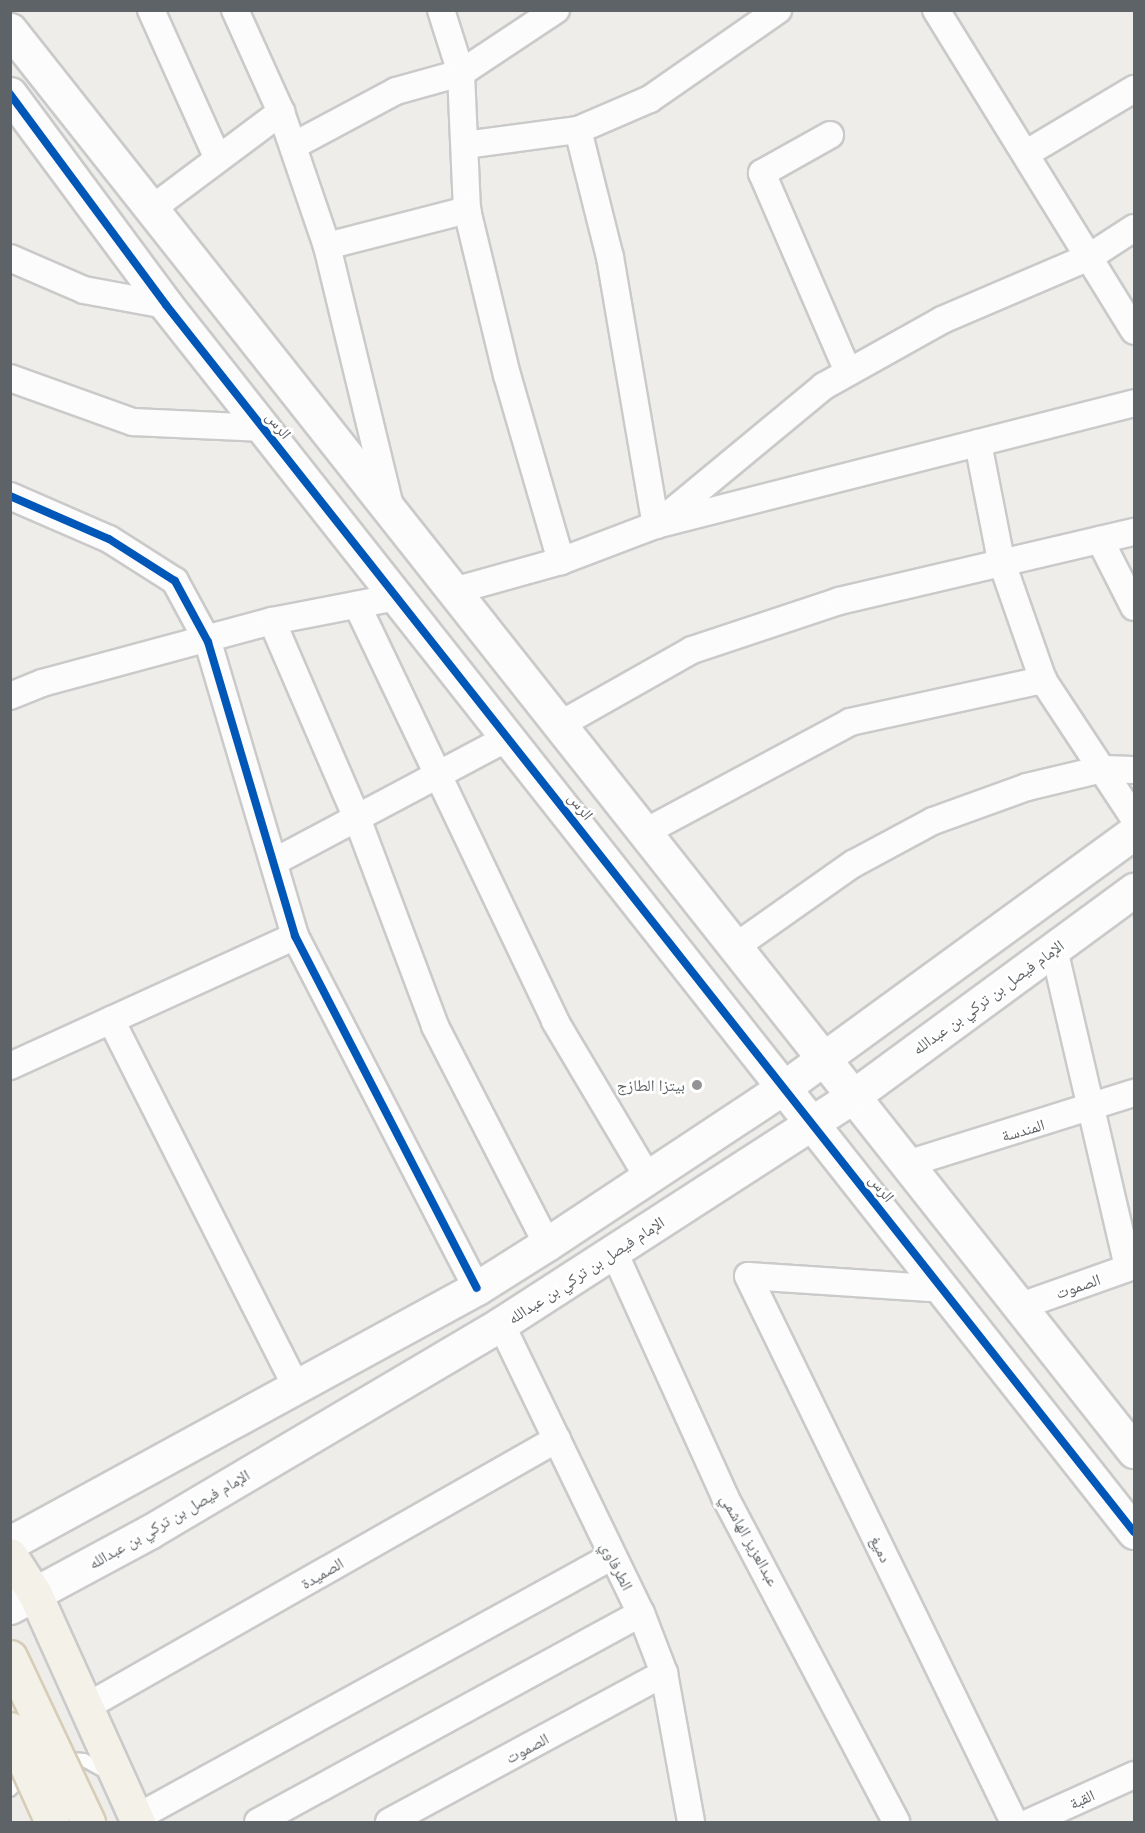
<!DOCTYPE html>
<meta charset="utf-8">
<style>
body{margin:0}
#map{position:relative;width:1145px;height:1833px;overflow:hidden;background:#efede9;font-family:"PT Sans","Noto Naskh Arabic",sans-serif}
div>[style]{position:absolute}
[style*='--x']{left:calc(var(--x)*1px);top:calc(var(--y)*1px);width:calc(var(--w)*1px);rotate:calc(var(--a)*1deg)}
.roads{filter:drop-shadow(2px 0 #cacaca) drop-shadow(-2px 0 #cacaca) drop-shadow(0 2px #cacaca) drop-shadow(0 -2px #cacaca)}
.lane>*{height:12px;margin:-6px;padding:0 6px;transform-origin:6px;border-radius:6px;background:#fdfcfc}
.street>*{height:26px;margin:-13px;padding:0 13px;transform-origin:13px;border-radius:13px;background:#fdfcfc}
.secondary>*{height:33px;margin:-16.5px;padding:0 16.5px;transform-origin:16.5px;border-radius:16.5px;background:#fdfcfc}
.primary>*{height:33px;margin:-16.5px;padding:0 16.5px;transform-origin:16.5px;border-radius:16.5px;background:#f4f1e9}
.bridges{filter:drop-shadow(2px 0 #d7cdb7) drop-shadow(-2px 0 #d7cdb7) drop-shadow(0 2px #d7cdb7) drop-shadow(0 -2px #d7cdb7)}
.primary-bridge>*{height:33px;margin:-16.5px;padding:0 16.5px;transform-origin:16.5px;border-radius:16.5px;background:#f4f1e9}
.cycleway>*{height:8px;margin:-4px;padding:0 4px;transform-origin:4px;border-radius:4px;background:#0057b8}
.dots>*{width:16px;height:16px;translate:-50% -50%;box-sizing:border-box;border:3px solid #fff;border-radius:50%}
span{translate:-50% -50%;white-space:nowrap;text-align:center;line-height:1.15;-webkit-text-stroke:5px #fff;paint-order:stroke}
.street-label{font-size:16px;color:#5e6367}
.poi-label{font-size:16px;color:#5e6367}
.right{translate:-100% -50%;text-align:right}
.frame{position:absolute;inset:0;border:12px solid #5e6367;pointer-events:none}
</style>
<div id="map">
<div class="roads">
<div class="lane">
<i style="--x:62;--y:1758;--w:22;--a:5"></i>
<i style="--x:84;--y:1760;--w:26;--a:29"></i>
<i style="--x:10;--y:1790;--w:24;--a:-45"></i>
</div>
<div class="street">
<i style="--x:151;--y:10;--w:163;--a:65.8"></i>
<i style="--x:235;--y:10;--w:112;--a:65.7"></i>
<i style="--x:281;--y:112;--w:142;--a:71.1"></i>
<i style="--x:327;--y:246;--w:268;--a:76.4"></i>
<i style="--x:441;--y:10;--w:66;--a:72.4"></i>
<i style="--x:461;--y:73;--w:137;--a:87.5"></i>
<i style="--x:467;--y:210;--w:170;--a:76.4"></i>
<i style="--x:507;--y:375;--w:194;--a:73.8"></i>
<i style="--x:936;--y:10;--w:377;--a:58.3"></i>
<i style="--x:578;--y:130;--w:131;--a:75.9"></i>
<i style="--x:610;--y:257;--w:272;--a:80.3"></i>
<i style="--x:656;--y:525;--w:493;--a:-14.3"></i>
<i style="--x:830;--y:135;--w:78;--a:150.8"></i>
<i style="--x:762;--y:173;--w:217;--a:66.6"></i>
<i style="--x:465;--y:145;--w:114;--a:-7.6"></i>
<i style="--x:578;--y:130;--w:78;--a:-23.3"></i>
<i style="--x:650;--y:99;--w:156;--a:-34.8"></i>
<i style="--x:293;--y:146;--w:117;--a:-28.1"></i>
<i style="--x:396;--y:91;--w:67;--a:-15.5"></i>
<i style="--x:461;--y:73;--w:114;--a:-33.6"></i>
<i style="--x:1027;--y:153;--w:125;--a:-30.9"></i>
<i style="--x:154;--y:207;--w:159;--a:-36.8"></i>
<i style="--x:327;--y:246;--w:145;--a:-14.4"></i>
<i style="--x:10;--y:258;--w:81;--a:23.4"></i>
<i style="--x:84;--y:290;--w:83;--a:10.4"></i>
<i style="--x:10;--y:378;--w:131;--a:19.7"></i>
<i style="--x:133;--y:422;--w:131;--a:2.6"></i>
<i style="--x:978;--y:443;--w:119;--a:78.9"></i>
<i style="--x:1001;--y:560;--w:127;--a:70.7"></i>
<i style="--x:1043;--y:680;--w:165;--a:56.6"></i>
<i style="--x:10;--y:496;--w:108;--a:23.5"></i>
<i style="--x:109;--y:539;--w:78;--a:32.5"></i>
<i style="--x:175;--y:581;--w:69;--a:61.6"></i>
<i style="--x:208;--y:642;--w:307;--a:73.5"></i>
<i style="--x:295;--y:936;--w:396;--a:62.7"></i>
<i style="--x:1100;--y:540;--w:75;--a:63.1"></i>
<i style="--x:457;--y:590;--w:108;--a:-15.6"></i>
<i style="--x:561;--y:561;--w:102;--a:-20.8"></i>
<i style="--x:656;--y:525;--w:218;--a:-39.6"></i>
<i style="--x:824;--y:386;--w:135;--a:-29.2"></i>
<i style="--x:942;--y:320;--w:162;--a:-23.2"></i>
<i style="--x:1091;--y:256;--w:51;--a:-33.1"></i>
<i style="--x:357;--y:605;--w:461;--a:64.5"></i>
<i style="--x:555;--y:1021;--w:184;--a:59.3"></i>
<i style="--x:272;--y:621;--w:215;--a:66.7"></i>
<i style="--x:357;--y:818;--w:222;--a:69.4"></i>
<i style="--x:435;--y:1026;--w:245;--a:62.8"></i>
<i style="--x:10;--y:696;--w:35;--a:-22"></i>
<i style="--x:42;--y:683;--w:238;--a:-15.1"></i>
<i style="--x:272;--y:621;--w:127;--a:-10.9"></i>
<i style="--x:563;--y:723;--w:148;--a:-29.5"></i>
<i style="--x:692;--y:650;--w:155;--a:-18.4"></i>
<i style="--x:839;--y:601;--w:303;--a:-13.2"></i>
<i style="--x:647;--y:831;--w:230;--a:-28.2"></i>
<i style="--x:850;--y:722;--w:198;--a:-12.3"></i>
<i style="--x:274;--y:862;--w:266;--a:-28"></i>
<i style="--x:738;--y:945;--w:141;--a:-35.2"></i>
<i style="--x:853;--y:864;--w:91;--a:-28.3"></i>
<i style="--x:933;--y:821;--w:100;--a:-19.9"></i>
<i style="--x:1027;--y:787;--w:77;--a:-13.5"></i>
<i style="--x:1102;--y:769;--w:32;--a:2"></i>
<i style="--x:1054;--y:949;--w:327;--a:76.9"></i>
<i style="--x:111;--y:1020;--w:412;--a:63.2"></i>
<i style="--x:10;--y:1066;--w:313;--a:-24.5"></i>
<i style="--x:910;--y:1163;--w:235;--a:-17.4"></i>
<i style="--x:614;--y:1252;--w:269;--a:65.6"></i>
<i style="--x:725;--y:1497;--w:367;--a:62.2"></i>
<i style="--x:945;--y:1289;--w:197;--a:-176.2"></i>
<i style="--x:748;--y:1276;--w:607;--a:64.03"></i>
<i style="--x:1021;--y:1306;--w:120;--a:-19.5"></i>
<i style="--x:501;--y:1324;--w:321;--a:64.2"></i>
<i style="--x:641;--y:1613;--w:64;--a:69"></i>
<i style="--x:664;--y:1673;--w:151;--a:79.7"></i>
<i style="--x:86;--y:1707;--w:542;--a:-29.64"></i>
<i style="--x:136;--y:1818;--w:542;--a:-28.79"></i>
<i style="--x:258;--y:1822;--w:436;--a:-28.6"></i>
<i style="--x:389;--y:1822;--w:313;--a:-28.4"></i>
<i style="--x:1030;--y:1822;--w:114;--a:-24.3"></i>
</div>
<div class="secondary">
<i style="--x:10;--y:30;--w:1812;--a:51.66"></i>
<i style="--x:10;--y:94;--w:262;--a:53.5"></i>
<i style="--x:166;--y:305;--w:1563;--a:51.73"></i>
<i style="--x:10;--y:1543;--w:532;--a:-28.64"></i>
<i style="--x:477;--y:1288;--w:83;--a:-32.2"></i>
<i style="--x:547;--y:1244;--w:287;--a:-33.5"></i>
<i style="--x:786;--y:1086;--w:431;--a:-36.1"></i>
<i style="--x:10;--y:1607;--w:160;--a:-28.3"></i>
<i style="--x:151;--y:1531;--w:407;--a:-30.6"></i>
<i style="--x:501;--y:1324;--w:423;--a:-32.9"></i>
<i style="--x:856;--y:1094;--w:345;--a:-36.3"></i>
</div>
<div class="primary">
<i style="--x:10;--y:1555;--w:46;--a:57.3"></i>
<i style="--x:35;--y:1594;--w:250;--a:65.7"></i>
</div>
</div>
<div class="bridges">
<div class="primary-bridge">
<i style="--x:10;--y:1657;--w:183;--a:64.7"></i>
<i style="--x:10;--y:1729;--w:102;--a:65.7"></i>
</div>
</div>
<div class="cycleway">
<i style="--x:10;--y:94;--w:262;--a:53.5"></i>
<i style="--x:166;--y:305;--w:1563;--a:51.73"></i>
<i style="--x:10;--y:496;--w:108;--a:23.5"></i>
<i style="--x:109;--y:539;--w:78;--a:32.5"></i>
<i style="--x:175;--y:581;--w:69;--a:61.6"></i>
<i style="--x:208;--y:642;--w:307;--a:73.5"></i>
<i style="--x:295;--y:936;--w:396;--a:62.7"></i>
</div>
<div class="dots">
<i style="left:697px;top:1085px;background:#919394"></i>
</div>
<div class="street-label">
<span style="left:279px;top:425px;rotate:52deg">الرس</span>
<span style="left:581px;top:806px;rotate:52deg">الرس</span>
<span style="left:988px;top:997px;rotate:-36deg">الإمام فيصل بن تركي بن عبدالله</span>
<span style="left:1023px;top:1130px;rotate:-16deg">المندسة</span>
<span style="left:882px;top:1188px;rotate:52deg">الرس</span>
<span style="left:586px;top:1270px;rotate:-33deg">الإمام فيصل بن تركي بن عبدالله</span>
<span style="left:1078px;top:1286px;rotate:-19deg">الصموت</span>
<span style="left:169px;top:1519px;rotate:-30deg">الإمام فيصل بن تركي بن عبدالله</span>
<span style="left:750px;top:1540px;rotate:61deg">عبدالعزيز الهاشمي</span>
<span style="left:881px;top:1549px;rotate:64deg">دميغ</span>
<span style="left:617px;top:1566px;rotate:63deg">الطرفاوي</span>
<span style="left:322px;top:1573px;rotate:-30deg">الصميدة</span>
<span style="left:527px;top:1748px;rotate:-28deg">الصموت</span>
<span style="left:1082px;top:1799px;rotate:-24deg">القبة</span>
</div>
<div class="poi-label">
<span class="right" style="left:685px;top:1085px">بيتزا الطازج</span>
</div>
<div class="frame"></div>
</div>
